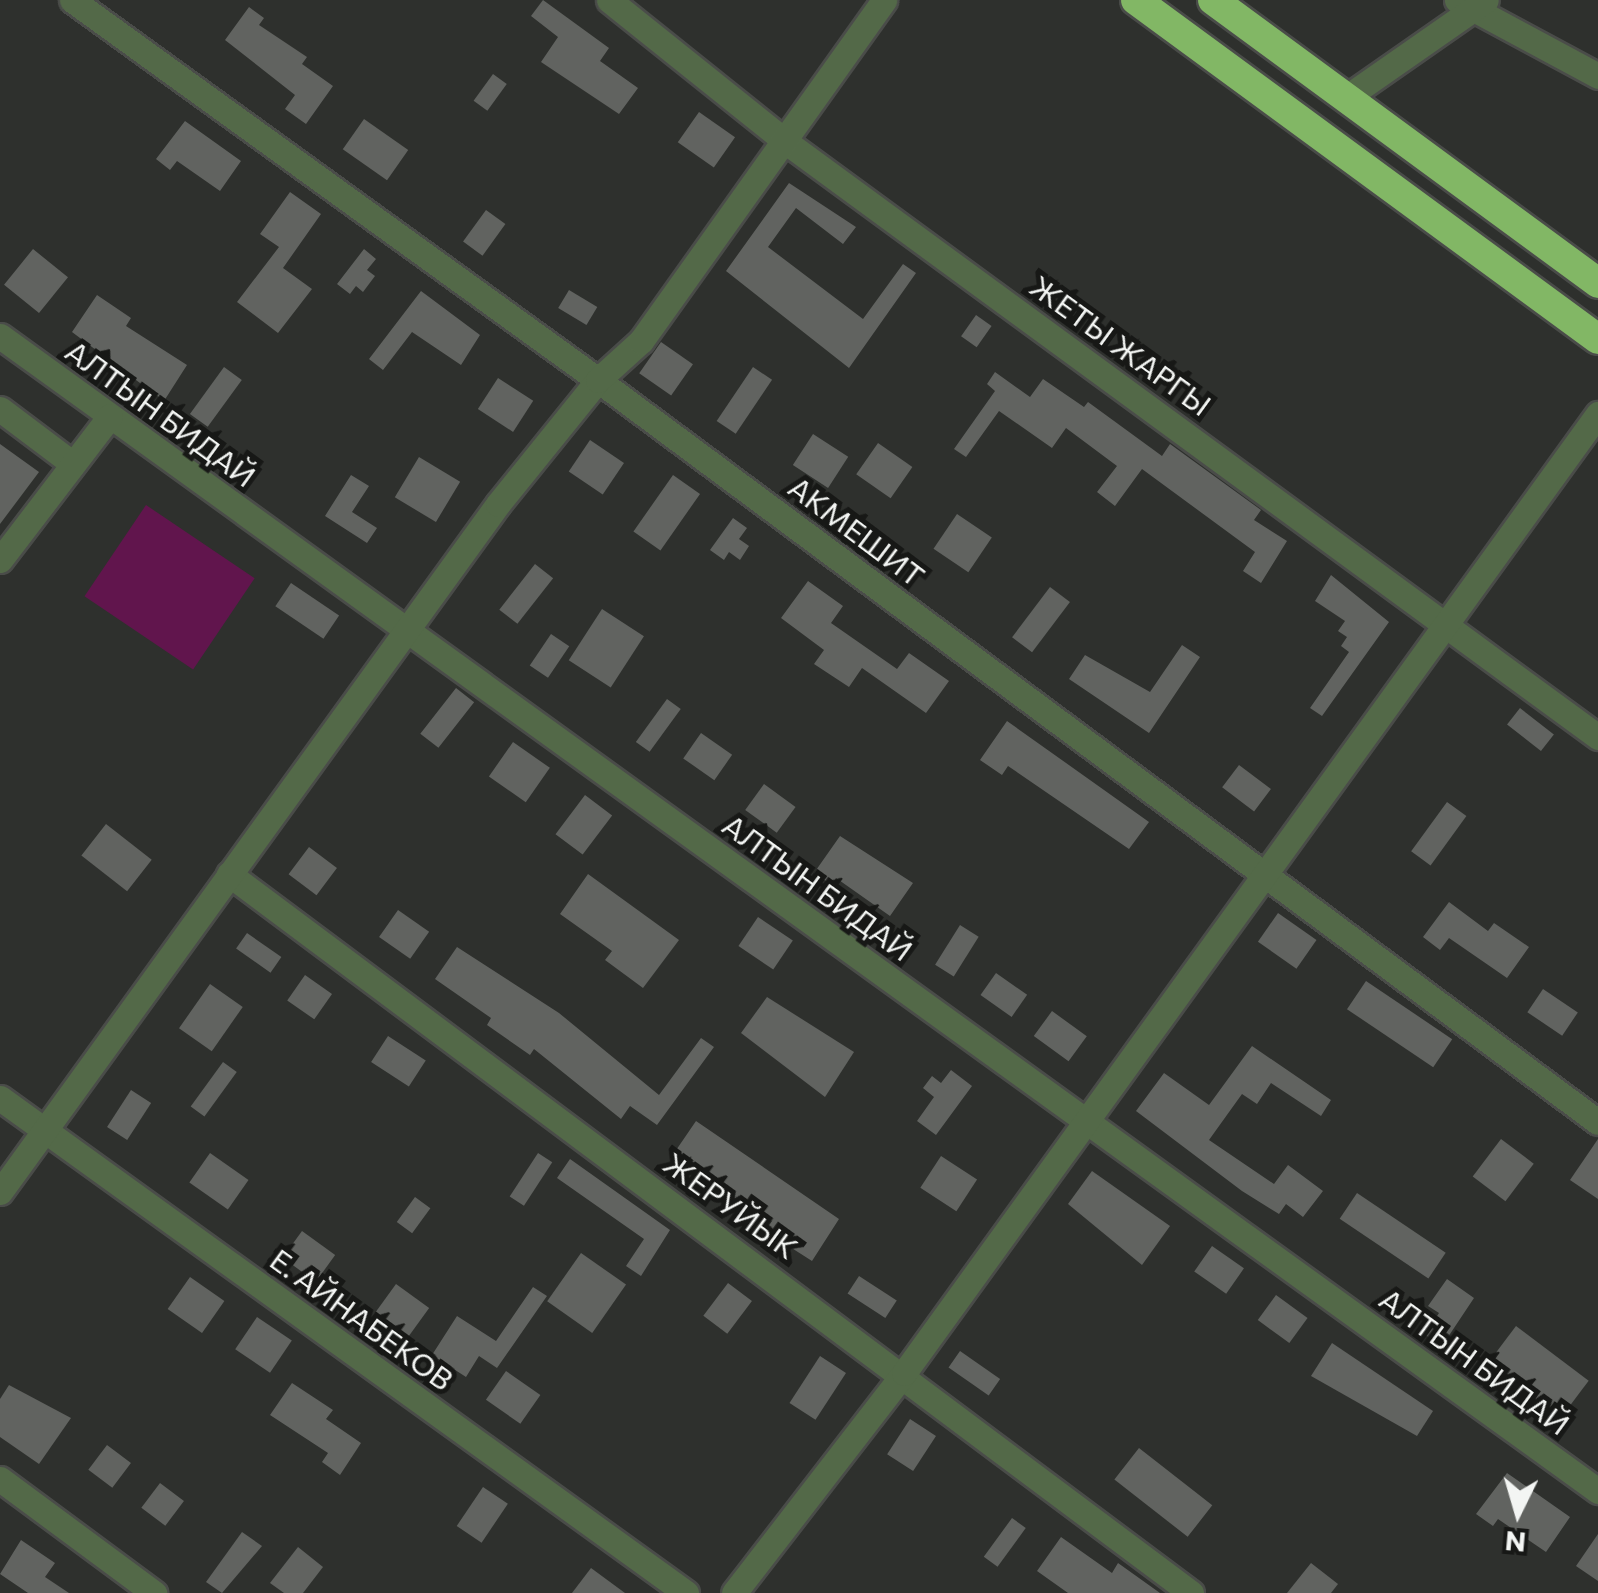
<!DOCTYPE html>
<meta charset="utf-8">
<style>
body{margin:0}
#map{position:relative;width:1598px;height:1593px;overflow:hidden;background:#2e302d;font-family:Commissioner,sans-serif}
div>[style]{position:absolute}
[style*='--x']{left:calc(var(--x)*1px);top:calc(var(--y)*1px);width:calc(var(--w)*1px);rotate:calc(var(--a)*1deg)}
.green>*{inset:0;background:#61154d;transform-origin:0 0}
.building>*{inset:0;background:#616360;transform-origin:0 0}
.roads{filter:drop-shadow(2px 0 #4a4c49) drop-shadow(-2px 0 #4a4c49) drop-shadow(0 2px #4a4c49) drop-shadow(0 -2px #4a4c49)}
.minor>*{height:25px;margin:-12.5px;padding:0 12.5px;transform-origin:12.5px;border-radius:12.5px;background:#536948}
.highway>*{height:30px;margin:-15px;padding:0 15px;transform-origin:15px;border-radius:15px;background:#82b765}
span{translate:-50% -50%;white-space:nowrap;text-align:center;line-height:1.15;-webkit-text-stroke:10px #171816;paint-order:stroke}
.street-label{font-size:30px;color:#f3f5f3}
.north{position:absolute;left:1468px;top:1463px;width:100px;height:100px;-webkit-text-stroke:8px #171816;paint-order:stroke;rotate:185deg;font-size:28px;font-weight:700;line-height:40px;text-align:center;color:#f3f5f3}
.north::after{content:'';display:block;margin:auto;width:35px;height:45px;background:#f3f5f3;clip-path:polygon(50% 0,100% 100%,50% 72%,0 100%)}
</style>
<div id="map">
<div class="green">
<i style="left:146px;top:505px;width:131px;height:110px;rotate:34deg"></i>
</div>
<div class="building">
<i style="clip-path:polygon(543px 0,609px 48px,600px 61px,638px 88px,619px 114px,541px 62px,558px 37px,531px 16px)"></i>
<i style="clip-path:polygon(249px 7px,264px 18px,259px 25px,307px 57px,302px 64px,333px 86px,306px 124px,285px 109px,295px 95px,225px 40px)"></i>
<i style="left:493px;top:74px;width:17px;height:33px;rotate:36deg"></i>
<i style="left:699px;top:112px;width:44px;height:37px;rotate:35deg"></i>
<i style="left:364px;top:119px;width:54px;height:37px;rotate:35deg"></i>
<i style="clip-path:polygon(185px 121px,241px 161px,220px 191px,177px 161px,170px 170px,156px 159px)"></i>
<i style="clip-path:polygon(789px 183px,856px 227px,843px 244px,796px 208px,768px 247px,863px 319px,903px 264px,916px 273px,849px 368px,726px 271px)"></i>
<i style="clip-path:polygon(290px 192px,321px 214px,283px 268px,312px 289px,278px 333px,237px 302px,279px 247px,260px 234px)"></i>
<i style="left:486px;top:210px;width:24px;height:39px;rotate:36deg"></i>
<i style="left:33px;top:249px;width:45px;height:46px;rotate:39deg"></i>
<i style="clip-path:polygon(364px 249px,376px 259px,367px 270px,375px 276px,363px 292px,356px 286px,350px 294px,337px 284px)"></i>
<i style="left:569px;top:290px;width:33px;height:21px;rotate:31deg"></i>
<i style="clip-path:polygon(421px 291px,480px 335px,461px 365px,412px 332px,383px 370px,369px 359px)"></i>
<i style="clip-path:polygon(97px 295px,131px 318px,126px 326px,187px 365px,164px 401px,72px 332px)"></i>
<i style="left:976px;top:315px;width:19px;height:26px;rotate:35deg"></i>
<i style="left:661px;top:342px;width:39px;height:38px;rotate:35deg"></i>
<i style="left:224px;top:367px;width:22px;height:58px;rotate:36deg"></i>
<i style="left:753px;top:367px;width:23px;height:65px;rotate:34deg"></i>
<i style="clip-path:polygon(995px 372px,1030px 397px,1043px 379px,1084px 407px,1088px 402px,1162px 456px,1170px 444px,1261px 510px,1254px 520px,1287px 541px,1261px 583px,1243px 571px,1255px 552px,1142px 469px,1115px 506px,1097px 492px,1117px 466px,1066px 428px,1052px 448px,999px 411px,966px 457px,954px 449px,995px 391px,987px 384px)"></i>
<i style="left:498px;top:378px;width:42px;height:37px;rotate:33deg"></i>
<i style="left:813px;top:434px;width:42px;height:37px;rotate:33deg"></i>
<i style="left:590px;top:440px;width:41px;height:38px;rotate:34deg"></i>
<i style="left:878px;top:443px;width:42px;height:38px;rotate:35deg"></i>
<i style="clip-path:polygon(0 444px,39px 472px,0 524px)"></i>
<i style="left:419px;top:457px;width:48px;height:47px;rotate:31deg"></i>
<i style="clip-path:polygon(351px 475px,369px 486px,352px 512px,377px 528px,367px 543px,325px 516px)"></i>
<i style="left:673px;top:475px;width:33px;height:69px;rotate:35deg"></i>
<i style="left:957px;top:514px;width:42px;height:42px;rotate:34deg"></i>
<i style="clip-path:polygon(733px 518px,747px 528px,739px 539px,749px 546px,740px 560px,729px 552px,724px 560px,710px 550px)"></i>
<i style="left:535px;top:564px;width:23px;height:58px;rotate:38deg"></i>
<i style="clip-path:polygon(1331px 575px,1389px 622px,1322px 716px,1310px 708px,1349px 652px,1341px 646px,1347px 637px,1338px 631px,1345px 621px,1315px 601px)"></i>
<i style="clip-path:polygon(808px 581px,843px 606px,831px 623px,897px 669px,909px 653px,949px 681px,926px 713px,862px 668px,849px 687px,814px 664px,824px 650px,781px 618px)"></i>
<i style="left:291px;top:583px;width:58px;height:28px;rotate:34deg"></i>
<i style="left:1050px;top:587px;width:25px;height:63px;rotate:37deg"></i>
<i style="left:602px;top:609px;width:50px;height:61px;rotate:33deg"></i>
<i style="left:551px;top:634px;width:22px;height:38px;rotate:34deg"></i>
<i style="clip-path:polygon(1182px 645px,1200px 657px,1149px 733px,1069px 679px,1085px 655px,1150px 692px)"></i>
<i style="left:456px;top:688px;width:23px;height:58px;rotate:38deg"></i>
<i style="left:667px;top:699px;width:17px;height:53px;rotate:36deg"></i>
<i style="left:1520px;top:708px;width:43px;height:21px;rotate:38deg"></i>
<i style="clip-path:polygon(1007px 721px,1149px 822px,1129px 849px,1008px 766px,1002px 775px,980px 760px)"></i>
<i style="left:701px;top:733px;width:38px;height:31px;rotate:35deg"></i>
<i style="left:513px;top:742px;width:45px;height:42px;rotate:35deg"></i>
<i style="left:1239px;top:765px;width:40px;height:28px;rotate:37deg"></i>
<i style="left:764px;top:784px;width:39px;height:32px;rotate:36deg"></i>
<i style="left:585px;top:795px;width:34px;height:49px;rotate:37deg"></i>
<i style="left:1447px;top:802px;width:24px;height:61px;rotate:36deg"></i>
<i style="left:106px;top:824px;width:58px;height:40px;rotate:38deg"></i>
<i style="clip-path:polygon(840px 836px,913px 883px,890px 916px,836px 878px,832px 885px,814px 873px)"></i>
<i style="left:309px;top:847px;width:35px;height:34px;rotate:37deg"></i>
<i style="clip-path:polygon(588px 874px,679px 940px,643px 988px,605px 960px,612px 951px,560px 914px)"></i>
<i style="clip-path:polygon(1449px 902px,1488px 931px,1494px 923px,1529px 947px,1507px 978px,1449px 938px,1440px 950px,1423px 937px)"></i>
<i style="left:398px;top:910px;width:38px;height:33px;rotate:35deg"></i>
<i style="left:1278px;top:913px;width:47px;height:35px;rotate:35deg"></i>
<i style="left:758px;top:917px;width:42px;height:35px;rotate:34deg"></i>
<i style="left:960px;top:925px;width:22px;height:47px;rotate:32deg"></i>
<i style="left:247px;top:933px;width:42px;height:19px;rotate:35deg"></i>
<i style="clip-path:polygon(457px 947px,559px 1013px,659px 1095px,701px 1038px,714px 1047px,657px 1125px,630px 1106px,621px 1119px,534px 1049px,530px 1055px,487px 1025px,491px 1018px,435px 979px)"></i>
<i style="left:996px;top:973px;width:38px;height:27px;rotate:35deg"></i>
<i style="left:305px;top:975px;width:33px;height:31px;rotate:35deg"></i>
<i style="left:1366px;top:981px;width:104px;height:34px;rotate:34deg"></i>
<i style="left:210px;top:984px;width:40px;height:54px;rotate:35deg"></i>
<i style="left:1543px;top:989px;width:42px;height:28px;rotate:34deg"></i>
<i style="clip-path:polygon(767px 997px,854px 1052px,825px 1097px,741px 1033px)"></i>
<i style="left:1052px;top:1011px;width:43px;height:31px;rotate:36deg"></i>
<i style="left:388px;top:1036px;width:45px;height:31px;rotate:33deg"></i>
<i style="clip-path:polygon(1252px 1046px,1331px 1100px,1321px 1116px,1271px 1083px,1257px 1104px,1242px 1094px,1209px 1140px,1274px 1184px,1288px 1165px,1323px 1191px,1303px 1217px,1286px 1204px,1279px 1214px,1242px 1191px,1136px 1111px,1164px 1073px,1209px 1105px)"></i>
<i style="left:223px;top:1062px;width:17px;height:55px;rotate:36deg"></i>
<i style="clip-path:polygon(951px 1070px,972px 1086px,936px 1135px,917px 1121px,934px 1097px,923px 1088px,932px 1076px,941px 1083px)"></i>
<i style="left:131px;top:1090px;width:24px;height:44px;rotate:33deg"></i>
<i style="clip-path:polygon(696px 1121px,839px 1219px,812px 1261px,765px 1231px,772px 1221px,670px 1159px)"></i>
<i style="left:1501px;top:1139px;width:41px;height:47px;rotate:37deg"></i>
<i style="clip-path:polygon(1598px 1139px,1598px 1199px,1570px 1180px)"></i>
<i style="left:210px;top:1153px;width:47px;height:36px;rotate:35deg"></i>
<i style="left:538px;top:1153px;width:17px;height:52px;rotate:33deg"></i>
<i style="left:941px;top:1156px;width:43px;height:38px;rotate:33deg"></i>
<i style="clip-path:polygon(570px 1159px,670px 1230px,641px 1276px,626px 1266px,644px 1239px,557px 1178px)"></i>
<i style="clip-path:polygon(1092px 1171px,1170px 1226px,1142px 1265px,1068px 1204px)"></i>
<i style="left:1357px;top:1193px;width:107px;height:31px;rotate:34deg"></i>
<i style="left:415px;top:1197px;width:19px;height:31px;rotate:36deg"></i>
<i style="left:302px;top:1231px;width:41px;height:33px;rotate:36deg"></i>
<i style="left:1212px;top:1246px;width:39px;height:31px;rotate:35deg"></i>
<i style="left:581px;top:1253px;width:55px;height:59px;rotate:35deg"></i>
<i style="left:859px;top:1276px;width:45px;height:21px;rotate:33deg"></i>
<i style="left:190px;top:1277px;width:42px;height:39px;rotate:35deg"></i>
<i style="clip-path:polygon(1447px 1279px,1474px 1298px,1442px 1346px,1425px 1335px,1439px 1313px,1428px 1306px)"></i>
<i style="left:728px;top:1283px;width:30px;height:41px;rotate:37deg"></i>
<i style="left:396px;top:1284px;width:41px;height:41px;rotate:36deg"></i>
<i style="clip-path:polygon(533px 1287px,547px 1296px,497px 1368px,479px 1356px,466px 1377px,432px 1355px,457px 1316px,496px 1341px)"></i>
<i style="left:1276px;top:1295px;width:39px;height:31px;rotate:36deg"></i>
<i style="left:257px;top:1317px;width:42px;height:39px;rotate:34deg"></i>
<i style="left:1516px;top:1326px;width:91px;height:51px;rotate:37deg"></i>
<i style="clip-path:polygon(1332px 1343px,1433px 1411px,1417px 1436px,1311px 1376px)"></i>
<i style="left:960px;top:1351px;width:49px;height:20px;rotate:35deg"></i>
<i style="left:820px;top:1356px;width:31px;height:56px;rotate:33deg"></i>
<i style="left:506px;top:1371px;width:42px;height:35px;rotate:35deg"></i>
<i style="clip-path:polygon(292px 1383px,333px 1410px,326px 1419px,361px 1443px,340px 1475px,322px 1462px,328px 1453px,270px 1415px)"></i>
<i style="clip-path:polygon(9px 1385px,71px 1418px,39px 1464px,0 1437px,0 1399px)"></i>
<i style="left:910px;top:1419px;width:31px;height:42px;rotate:33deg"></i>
<i style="left:107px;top:1445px;width:30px;height:31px;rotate:37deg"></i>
<i style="left:1139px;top:1448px;width:93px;height:40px;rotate:38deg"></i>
<i style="clip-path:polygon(1507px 1473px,1570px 1517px,1546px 1552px,1498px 1519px,1493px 1526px,1476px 1514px)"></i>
<i style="left:160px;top:1483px;width:30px;height:31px;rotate:37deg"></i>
<i style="left:483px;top:1487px;width:30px;height:47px;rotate:34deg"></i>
<i style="left:1012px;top:1518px;width:17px;height:48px;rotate:36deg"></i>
<i style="clip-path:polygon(242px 1532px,262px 1546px,222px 1593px,206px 1582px)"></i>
<i style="clip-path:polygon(1598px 1534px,1598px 1581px,1576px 1566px)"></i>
<i style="clip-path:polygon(1061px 1537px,1112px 1573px,1118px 1563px,1160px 1593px,1068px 1593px,1037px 1571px)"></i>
<i style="clip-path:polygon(21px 1540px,55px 1563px,45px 1577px,69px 1593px,28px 1593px,0 1574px)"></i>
<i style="clip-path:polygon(298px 1547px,323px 1567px,303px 1593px,284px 1593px,270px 1583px)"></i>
<i style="clip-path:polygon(1311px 1563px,1338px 1584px,1331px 1593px,1287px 1593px)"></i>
<i style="clip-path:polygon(591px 1568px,625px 1593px,572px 1593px)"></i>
</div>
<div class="roads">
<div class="minor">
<i style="--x:72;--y:0;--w:649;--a:35.85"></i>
<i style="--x:598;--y:380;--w:1245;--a:36.58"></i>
<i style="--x:609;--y:0;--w:227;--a:38.7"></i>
<i style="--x:786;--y:142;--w:1007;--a:36.23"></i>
<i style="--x:1457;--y:0;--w:160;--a:28.3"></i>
<i style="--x:1347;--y:97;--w:169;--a:-34.9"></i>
<i style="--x:0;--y:336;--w:1972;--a:35.86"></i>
<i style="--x:0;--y:409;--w:91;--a:37"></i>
<i style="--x:0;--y:560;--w:181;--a:-52.6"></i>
<i style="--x:229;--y:874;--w:1201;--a:36.77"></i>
<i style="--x:0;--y:1098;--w:846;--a:35.81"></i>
<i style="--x:0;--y:1192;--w:849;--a:-54.1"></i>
<i style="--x:498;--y:504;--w:159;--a:-51.1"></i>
<i style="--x:598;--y:380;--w:58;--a:-42.2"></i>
<i style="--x:641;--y:341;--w:419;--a:-54.5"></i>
<i style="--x:0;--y:1479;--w:192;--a:36.5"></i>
<i style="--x:734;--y:1593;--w:278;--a:-52.3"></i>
<i style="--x:904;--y:1373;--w:1184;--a:-54.11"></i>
</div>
<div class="highway">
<i style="--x:1136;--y:0;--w:573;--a:36.27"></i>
<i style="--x:1213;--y:0;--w:478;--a:36.3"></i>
</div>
</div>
<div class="street-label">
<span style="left:1121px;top:345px;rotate:36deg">ЖЕТЫ ЖАРГЫ</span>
<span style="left:161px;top:413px;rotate:36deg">АЛТЫН БИДАЙ</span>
<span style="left:857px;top:531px;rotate:37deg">АКМЕШИТ</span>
<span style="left:818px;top:887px;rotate:36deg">АЛТЫН БИДАЙ</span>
<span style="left:731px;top:1205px;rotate:36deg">ЖЕРУЙЫК</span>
<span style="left:362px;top:1319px;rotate:36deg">Е. АЙНАБЕКОВ</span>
<span style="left:1475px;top:1361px;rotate:36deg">АЛТЫН БИДАЙ</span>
</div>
<div class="north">N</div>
</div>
